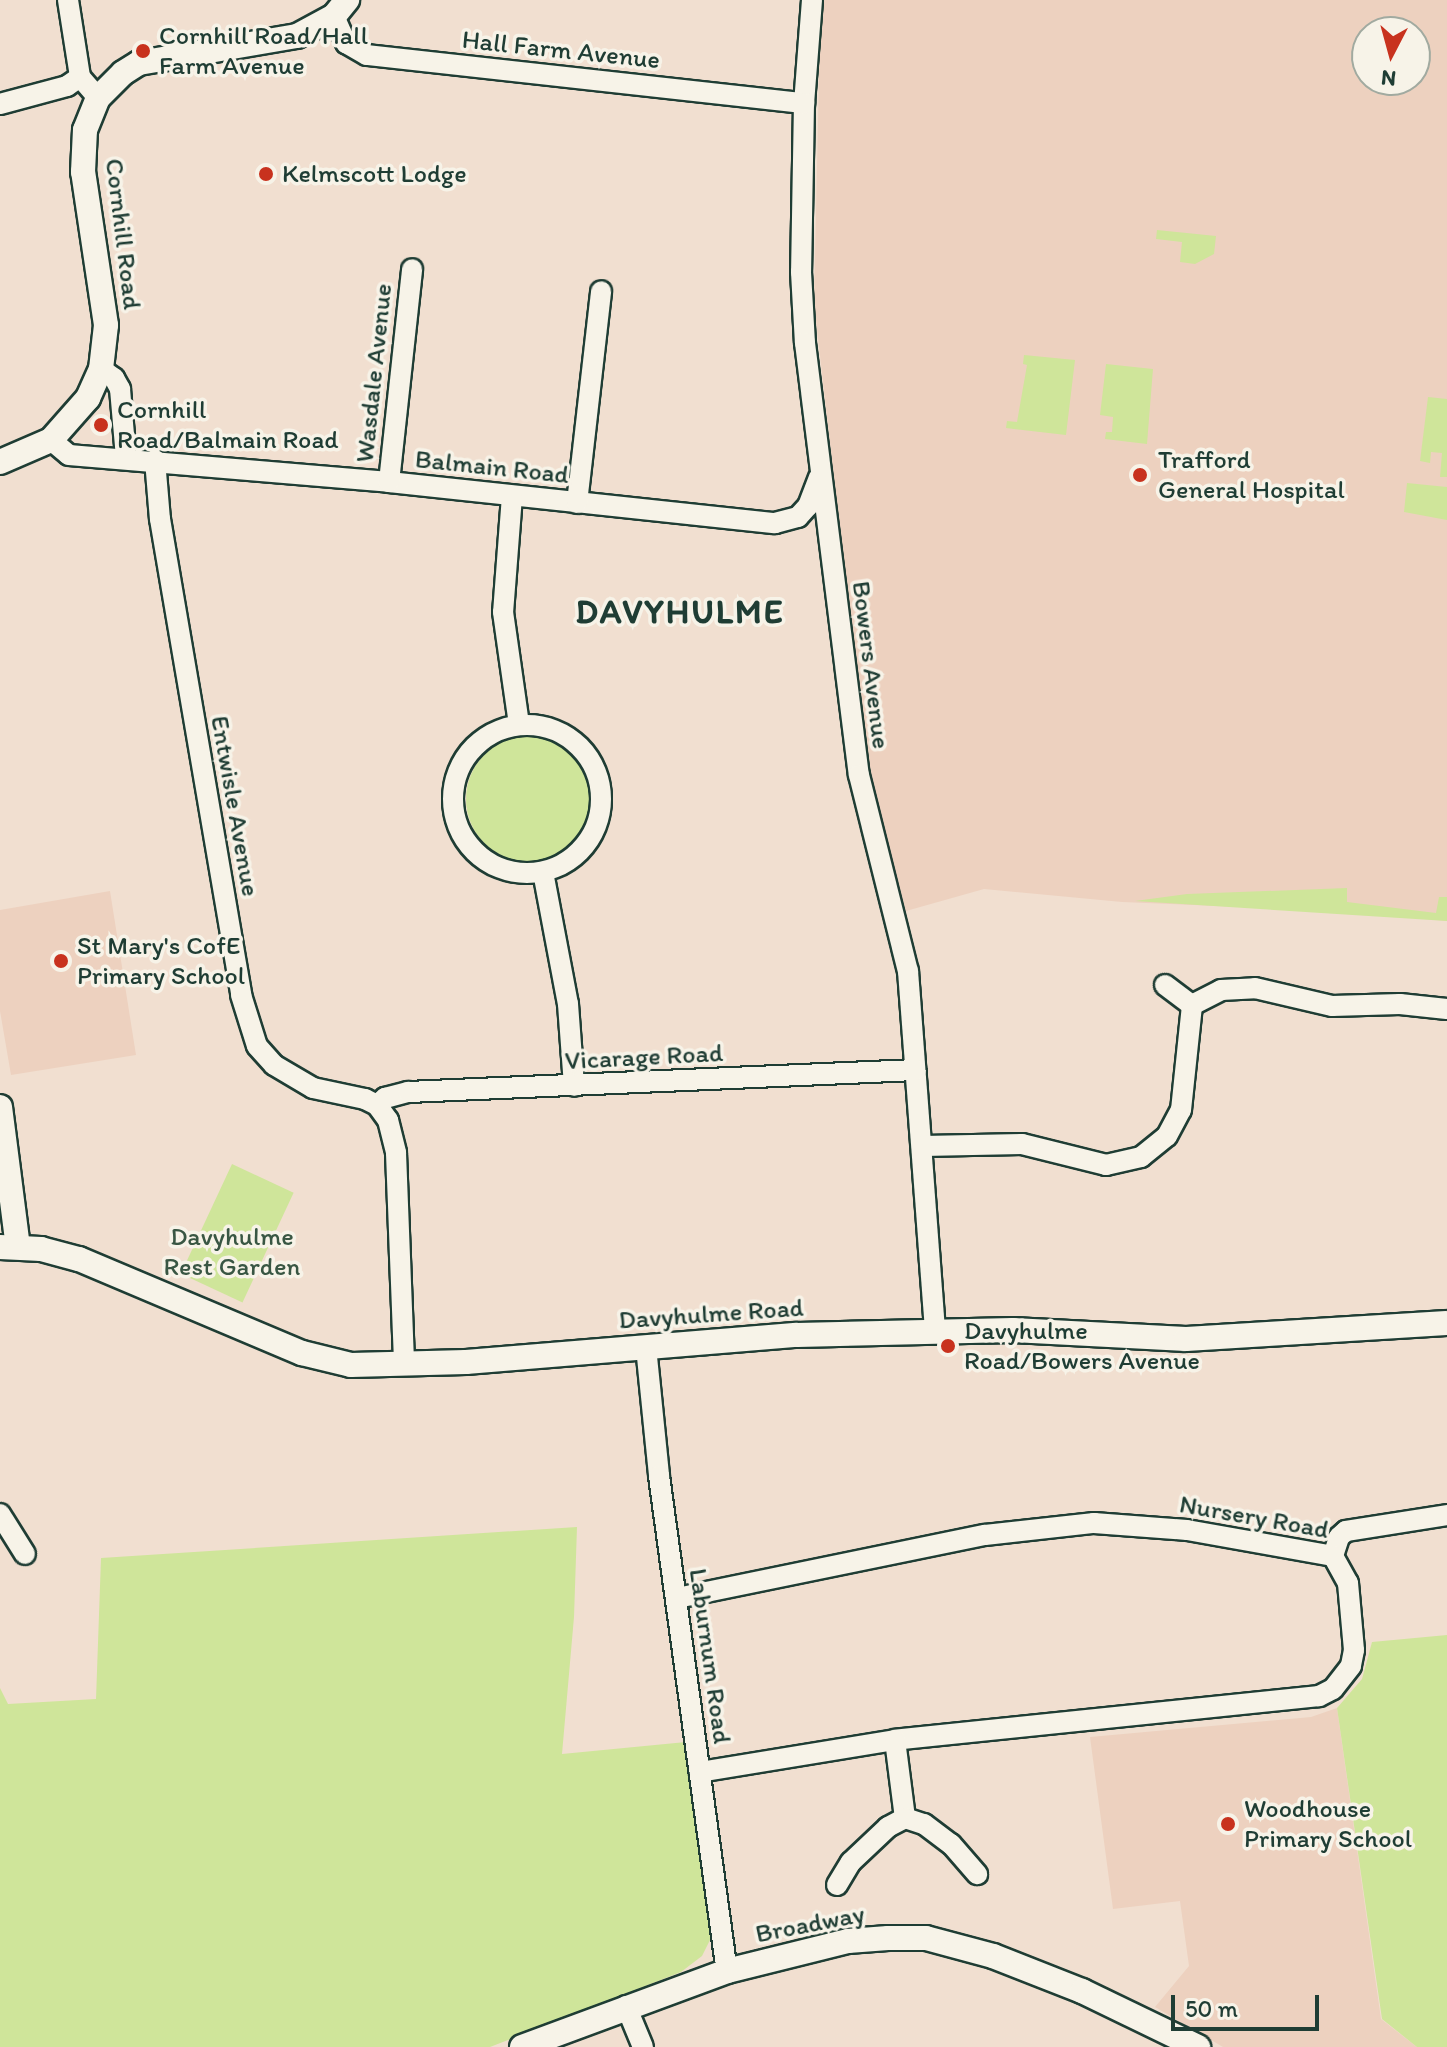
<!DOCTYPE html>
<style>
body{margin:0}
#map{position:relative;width:1447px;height:2047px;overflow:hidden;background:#f1dfd0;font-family:Itim,sans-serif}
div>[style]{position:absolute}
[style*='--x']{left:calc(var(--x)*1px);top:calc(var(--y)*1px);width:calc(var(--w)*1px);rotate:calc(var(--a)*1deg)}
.built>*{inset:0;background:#edd1bf}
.green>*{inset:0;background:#cfe59a;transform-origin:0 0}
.round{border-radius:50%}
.roads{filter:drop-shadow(2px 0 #1f3d34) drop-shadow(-2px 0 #1f3d34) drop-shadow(0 2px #1f3d34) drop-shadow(0 -2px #1f3d34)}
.minor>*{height:20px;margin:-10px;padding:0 10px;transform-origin:10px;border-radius:10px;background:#f7f3e8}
.minor>.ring{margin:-10px;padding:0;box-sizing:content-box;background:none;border:20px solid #f7f3e8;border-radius:50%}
.tertiary>*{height:24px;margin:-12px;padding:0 12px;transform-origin:12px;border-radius:12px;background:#f7f3e8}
.dots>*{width:22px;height:22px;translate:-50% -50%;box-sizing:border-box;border:4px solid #f7f3e8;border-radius:50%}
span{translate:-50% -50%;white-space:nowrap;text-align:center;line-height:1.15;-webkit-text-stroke:7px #f7f3e8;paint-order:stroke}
.poi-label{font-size:26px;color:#1f3d34}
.left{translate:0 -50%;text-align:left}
.street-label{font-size:26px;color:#1f3d34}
.park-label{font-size:26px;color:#395643}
.district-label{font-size:34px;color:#1f3d34;font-weight:700;letter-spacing:2px}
.north{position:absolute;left:1351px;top:16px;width:80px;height:80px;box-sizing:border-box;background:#f7f3e8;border:2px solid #a1aaa0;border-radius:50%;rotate:186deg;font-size:22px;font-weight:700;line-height:32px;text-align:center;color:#1f3d34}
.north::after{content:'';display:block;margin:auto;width:28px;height:36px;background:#c8321e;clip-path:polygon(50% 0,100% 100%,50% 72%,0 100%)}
.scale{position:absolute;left:1171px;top:1995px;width:148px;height:36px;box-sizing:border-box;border:4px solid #1f3d34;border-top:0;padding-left:10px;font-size:24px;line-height:28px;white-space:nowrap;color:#1f3d34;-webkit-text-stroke:6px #f7f3e8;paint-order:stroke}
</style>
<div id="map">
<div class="built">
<i style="clip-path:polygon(evenodd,824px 0,1447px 0,1447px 921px,1340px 911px,1122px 902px,984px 889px,906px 911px,870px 793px,814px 303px,820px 31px,824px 0,1367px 32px,1415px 32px,1415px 80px,1367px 80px,1367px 32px)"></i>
<i style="clip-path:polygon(110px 891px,136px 1055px,11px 1075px,0 1011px,0 910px)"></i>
<i style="clip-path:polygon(1337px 1708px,1381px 2019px,1417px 2047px,1223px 2047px,1155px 2007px,1189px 1966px,1180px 1901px,1113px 1909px,1090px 1737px,1311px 1717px)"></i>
</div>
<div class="green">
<i style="clip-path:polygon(1157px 230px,1216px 236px,1214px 254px,1195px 264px,1180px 262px,1182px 242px,1156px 239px)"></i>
<i style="clip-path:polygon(1024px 355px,1075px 360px,1066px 435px,1006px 428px,1007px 421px,1017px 422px,1027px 365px,1023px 364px)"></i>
<i style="clip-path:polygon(1106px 364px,1153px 369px,1147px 444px,1105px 439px,1106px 432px,1112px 432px,1113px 417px,1100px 415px)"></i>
<i style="clip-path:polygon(1428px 397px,1447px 399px,1447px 477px,1440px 477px,1442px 453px,1431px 452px,1430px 463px,1420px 461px)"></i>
<i style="clip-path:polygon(1407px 483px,1447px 487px,1447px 520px,1404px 512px)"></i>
<i class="round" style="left:466px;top:736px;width:126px;height:126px"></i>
<i style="clip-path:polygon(1347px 888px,1347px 902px,1436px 913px,1439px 897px,1447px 897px,1447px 921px,1135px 901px,1187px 894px)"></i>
<i style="left:232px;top:1164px;width:68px;height:121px;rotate:25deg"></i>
<i style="clip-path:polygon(577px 1527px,574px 1617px,562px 1754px,686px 1742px,711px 1938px,702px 1956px,681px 1972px,490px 2047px,0 2047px,0 1688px,8px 1704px,96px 1699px,101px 1558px)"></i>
<i style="clip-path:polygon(1447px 1635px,1447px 2047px,1417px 2047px,1382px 2019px,1337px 1708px,1362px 1679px,1372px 1642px)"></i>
</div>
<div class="roads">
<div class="minor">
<i style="--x:68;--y:0;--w:78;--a:81.1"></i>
<i style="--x:80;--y:77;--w:28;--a:49"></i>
<i style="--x:812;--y:0;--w:103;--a:94.4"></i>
<i style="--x:804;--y:103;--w:169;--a:91"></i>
<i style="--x:801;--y:272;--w:71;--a:86.8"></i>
<i style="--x:805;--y:343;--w:435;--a:82.9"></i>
<i style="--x:859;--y:775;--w:202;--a:76"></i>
<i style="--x:908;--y:971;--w:361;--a:85.7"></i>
<i style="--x:334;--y:16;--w:30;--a:66"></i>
<i style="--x:346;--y:43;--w:24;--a:30"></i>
<i style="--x:367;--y:55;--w:440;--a:6.3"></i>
<i style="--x:0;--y:104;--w:69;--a:-15"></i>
<i style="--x:67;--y:86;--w:16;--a:-35"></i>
<i style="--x:101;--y:369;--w:16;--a:35"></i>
<i style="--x:114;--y:378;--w:13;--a:61"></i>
<i style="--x:120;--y:389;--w:69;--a:85"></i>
<i style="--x:51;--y:440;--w:23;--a:40"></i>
<i style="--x:69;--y:455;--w:321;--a:4.8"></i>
<i style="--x:389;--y:482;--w:388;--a:6.1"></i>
<i style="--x:775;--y:523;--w:24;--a:-15"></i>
<i style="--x:798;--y:517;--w:15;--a:-48"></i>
<i style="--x:808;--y:506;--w:31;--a:-69"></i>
<i style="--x:155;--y:460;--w:59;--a:85.2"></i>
<i style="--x:160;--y:519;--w:483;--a:80.3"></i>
<i style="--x:241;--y:995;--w:53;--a:72.6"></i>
<i style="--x:257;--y:1046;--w:25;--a:48"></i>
<i style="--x:274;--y:1065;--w:45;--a:30.5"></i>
<i style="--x:313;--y:1088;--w:53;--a:11.9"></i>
<i style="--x:365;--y:1099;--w:13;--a:27"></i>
<i style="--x:377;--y:1105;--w:19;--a:54"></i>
<i style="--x:388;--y:1120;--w:34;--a:76"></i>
<i style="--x:396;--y:1153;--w:212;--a:87.8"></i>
<i style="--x:389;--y:482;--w:214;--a:-83.8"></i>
<i style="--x:512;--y:496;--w:116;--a:94.4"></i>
<i style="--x:503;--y:612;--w:114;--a:81.9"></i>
<i style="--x:577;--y:503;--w:213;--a:-83.5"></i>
<i class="ring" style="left:453px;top:725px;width:128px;height:128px"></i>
<i style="--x:543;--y:872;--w:134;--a:79.3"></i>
<i style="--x:568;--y:1004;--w:82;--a:85.8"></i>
<i style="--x:1165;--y:985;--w:34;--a:37"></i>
<i style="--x:377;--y:1105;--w:11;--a:-41"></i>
<i style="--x:385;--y:1098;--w:24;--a:-15"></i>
<i style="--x:408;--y:1092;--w:508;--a:-2.48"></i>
<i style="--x:923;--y:1146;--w:99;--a:-1.2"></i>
<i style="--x:1022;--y:1144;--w:87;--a:14"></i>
<i style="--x:1106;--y:1165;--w:36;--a:-13"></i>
<i style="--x:1141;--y:1157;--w:33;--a:-39"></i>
<i style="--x:1167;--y:1136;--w:30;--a:-62"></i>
<i style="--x:1181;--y:1110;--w:106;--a:-84"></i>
<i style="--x:1192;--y:1005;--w:33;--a:-27"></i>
<i style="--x:1221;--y:990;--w:34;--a:-3"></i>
<i style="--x:1255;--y:988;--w:79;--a:13.2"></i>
<i style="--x:1332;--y:1006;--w:68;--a:-1.7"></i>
<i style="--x:1400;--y:1004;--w:47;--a:6.1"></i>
<i style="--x:646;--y:1347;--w:130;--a:84.2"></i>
<i style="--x:659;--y:1476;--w:500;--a:82.2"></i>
<i style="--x:0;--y:1514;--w:47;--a:58"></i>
<i style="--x:1333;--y:1556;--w:20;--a:-72"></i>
<i style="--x:1339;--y:1537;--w:9;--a:-41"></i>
<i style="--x:1346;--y:1531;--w:102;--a:-9"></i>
<i style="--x:677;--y:1598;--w:314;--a:-11.6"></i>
<i style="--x:985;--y:1535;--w:110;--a:-6.3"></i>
<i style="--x:1094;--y:1523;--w:93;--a:4.3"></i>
<i style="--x:1187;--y:1530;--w:148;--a:10.1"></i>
<i style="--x:1333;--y:1556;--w:31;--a:61"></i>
<i style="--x:1348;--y:1583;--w:67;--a:84.9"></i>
<i style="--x:1354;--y:1650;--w:16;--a:101"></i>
<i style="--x:1351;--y:1666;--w:29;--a:128"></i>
<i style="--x:1333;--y:1689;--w:16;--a:153"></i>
<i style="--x:1319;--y:1696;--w:426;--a:174.1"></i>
<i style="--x:895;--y:1740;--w:198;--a:170.7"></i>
<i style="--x:895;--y:1740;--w:79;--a:82.7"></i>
<i style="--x:837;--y:1885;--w:27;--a:-59"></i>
<i style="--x:851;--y:1862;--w:51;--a:-43.4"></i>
<i style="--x:888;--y:1827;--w:19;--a:-28"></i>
<i style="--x:905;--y:1818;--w:20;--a:18"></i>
<i style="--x:924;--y:1824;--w:34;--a:37"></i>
<i style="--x:951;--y:1844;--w:40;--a:49"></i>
<i style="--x:626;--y:2006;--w:44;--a:67.5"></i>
</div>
<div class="tertiary">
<i style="--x:0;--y:462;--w:56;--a:-23.3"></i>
<i style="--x:51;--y:440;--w:56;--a:-48.6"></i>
<i style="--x:88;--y:398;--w:32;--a:-66"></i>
<i style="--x:101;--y:369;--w:44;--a:-83.5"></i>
<i style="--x:106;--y:325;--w:155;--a:-98.5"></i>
<i style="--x:83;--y:172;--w:42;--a:-87.3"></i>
<i style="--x:85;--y:130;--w:35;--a:-68"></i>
<i style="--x:98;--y:98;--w:35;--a:-45"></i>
<i style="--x:123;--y:73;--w:19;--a:-32"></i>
<i style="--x:139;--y:63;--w:160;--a:-9.7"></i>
<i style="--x:297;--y:36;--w:42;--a:-28.4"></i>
<i style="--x:334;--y:16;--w:21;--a:-51"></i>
<i style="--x:0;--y:1107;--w:141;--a:82.7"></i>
<i style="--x:0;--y:1247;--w:41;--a:2.8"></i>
<i style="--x:41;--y:1249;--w:39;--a:15"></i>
<i style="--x:79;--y:1259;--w:242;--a:22.9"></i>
<i style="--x:302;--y:1353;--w:50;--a:13.8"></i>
<i style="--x:351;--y:1365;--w:115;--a:-1.5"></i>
<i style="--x:466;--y:1362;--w:332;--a:-4.7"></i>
<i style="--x:797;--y:1335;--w:216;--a:-1.3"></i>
<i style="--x:1013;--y:1330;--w:173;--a:3"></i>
<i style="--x:1186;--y:1339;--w:261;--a:-3.5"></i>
<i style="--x:522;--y:2047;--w:219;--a:-20.3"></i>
<i style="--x:727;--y:1971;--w:125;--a:-13.9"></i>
<i style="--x:848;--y:1941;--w:40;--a:-4.3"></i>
<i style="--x:888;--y:1938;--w:38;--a:0"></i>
<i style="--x:926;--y:1938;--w:69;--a:15"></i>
<i style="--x:993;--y:1956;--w:96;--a:21.5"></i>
<i style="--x:1082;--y:1991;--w:129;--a:25.8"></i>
</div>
</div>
<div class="dots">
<i style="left:143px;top:51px;background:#c8321e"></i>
<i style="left:266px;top:174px;background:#c8321e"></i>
<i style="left:101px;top:425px;background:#c8321e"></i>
<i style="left:1140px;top:475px;background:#c8321e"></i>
<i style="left:61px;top:961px;background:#c8321e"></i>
<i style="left:948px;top:1346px;background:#c8321e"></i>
<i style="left:1228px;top:1824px;background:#c8321e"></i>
</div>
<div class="poi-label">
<span class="left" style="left:159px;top:51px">Cornhill Road/Hall<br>Farm Avenue</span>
<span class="left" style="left:282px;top:174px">Kelmscott Lodge</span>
<span class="left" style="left:117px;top:425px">Cornhill<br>Road/Balmain Road</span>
<span class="left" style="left:1158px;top:475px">Trafford<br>General Hospital</span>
<span class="left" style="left:77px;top:961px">St Mary's CofE<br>Primary School</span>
<span class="left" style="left:964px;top:1346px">Davyhulme<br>Road/Bowers Avenue</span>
<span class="left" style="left:1244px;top:1824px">Woodhouse<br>Primary School</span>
</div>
<div class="street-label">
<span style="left:561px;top:50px;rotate:6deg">Hall Farm Avenue</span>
<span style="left:123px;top:234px;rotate:83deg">Cornhill Road</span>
<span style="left:374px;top:373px;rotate:-84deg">Wasdale Avenue</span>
<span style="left:492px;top:467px;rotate:6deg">Balmain Road</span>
<span style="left:871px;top:665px;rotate:83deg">Bowers Avenue</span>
<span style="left:235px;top:806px;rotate:80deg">Entwisle Avenue</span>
<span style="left:644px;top:1057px;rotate:-3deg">Vicarage Road</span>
<span style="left:711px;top:1314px;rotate:-4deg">Davyhulme Road</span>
<span style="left:1254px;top:1517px;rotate:10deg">Nursery Road</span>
<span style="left:710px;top:1656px;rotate:82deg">Laburnum Road</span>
<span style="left:810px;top:1924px;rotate:-11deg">Broadway</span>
</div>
<div class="park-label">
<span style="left:232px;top:1252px">Davyhulme<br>Rest Garden</span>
</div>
<div class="district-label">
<span style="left:680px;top:612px">DAVYHULME</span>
</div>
<div class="north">N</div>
<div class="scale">50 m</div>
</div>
